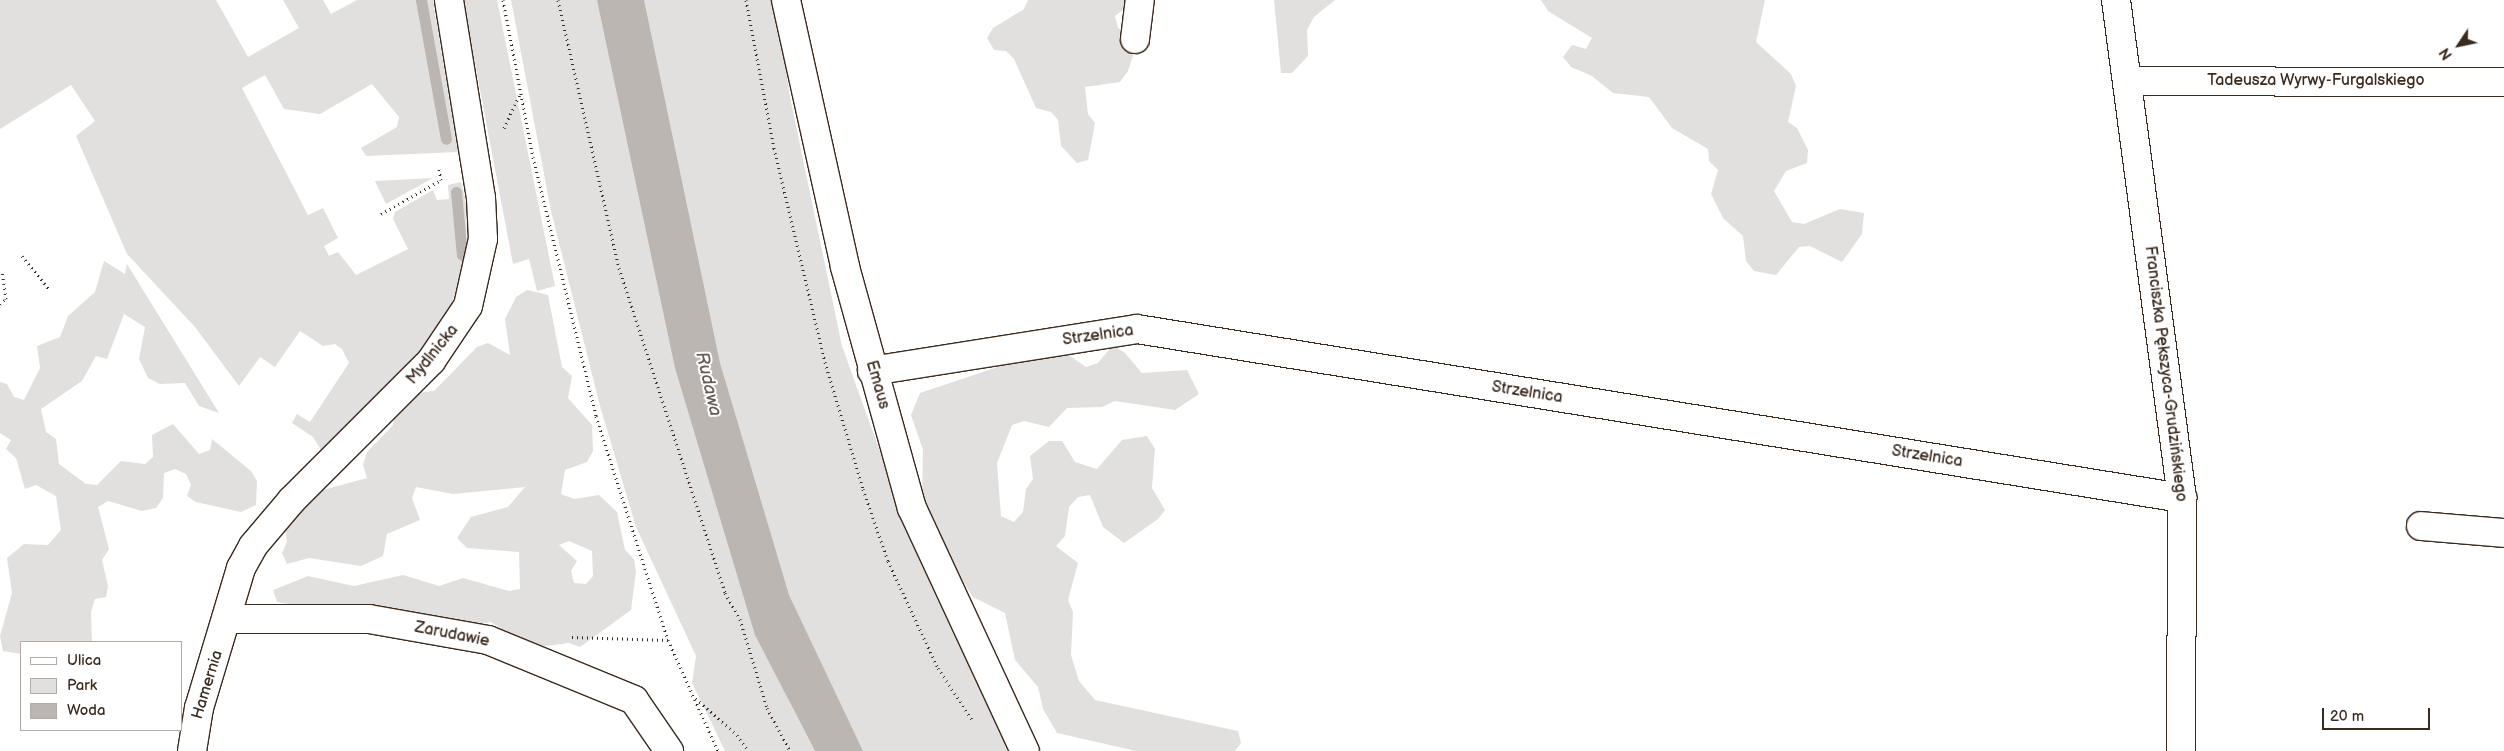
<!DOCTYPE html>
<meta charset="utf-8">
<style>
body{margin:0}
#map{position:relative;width:2504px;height:751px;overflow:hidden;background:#fff;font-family:"Balsamiq Sans",sans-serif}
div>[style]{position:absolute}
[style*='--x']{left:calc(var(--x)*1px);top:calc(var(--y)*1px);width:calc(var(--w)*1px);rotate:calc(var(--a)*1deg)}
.green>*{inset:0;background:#e2e0de}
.water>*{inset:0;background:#bcb6b3}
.stream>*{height:11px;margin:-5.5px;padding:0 5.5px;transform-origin:5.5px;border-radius:5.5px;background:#bcb6b3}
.path>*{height:3px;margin-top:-1.5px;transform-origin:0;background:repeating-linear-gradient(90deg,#3b2a1e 0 1px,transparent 0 5px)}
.roads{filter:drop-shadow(1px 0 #3b2a1e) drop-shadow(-1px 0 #3b2a1e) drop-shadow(0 1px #3b2a1e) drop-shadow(0 -1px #3b2a1e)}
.minor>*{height:28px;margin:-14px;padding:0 14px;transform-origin:14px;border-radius:14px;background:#fff}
span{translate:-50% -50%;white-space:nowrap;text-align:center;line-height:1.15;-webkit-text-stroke:4px #fff;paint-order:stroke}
.street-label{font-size:16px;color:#3b2a1e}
.water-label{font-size:18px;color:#685b52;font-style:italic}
.legend{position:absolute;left:20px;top:641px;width:162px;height:90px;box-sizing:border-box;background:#fff;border:1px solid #b1aaa5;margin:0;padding:6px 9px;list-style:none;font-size:15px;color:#3b2a1e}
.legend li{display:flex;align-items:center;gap:10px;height:25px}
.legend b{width:25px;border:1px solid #b1aaa5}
.north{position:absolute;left:2434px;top:20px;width:50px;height:50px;-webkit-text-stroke:4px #fff;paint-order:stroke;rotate:236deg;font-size:14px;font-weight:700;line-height:20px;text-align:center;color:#3b2a1e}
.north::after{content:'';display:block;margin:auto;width:18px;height:22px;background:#3b2a1e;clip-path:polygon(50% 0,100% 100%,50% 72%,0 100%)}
.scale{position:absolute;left:2322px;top:708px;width:108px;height:22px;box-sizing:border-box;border:2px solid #3b2a1e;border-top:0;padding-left:6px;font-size:15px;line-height:18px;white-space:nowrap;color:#3b2a1e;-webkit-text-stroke:4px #fff;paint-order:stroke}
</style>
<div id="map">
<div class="green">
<i style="clip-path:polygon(0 0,216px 0,248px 57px,299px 28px,283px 0,323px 0,331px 14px,357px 0,433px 0,458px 152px,366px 156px,361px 148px,397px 127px,399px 117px,372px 84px,320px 114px,284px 109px,265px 75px,242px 88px,308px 215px,323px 208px,338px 238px,324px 246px,329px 256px,338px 252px,356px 275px,408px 249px,393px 219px,395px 212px,433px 190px,437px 200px,449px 199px,448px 185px,461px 182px,467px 206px,466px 258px,449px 312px,416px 358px,321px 450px,313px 437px,292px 423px,297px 414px,310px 422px,349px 363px,342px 349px,335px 344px,323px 346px,300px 331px,275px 367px,260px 357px,239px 386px,195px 327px,127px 254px,76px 136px,95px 121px,71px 85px,0 129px)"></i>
<i style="clip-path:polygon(463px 0,497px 0,555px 286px,537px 291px,529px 259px,513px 264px)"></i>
<i style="clip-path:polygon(511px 0,776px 0,790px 97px,842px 346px,888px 474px,1012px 751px,826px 751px,841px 708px,836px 697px,788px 699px,815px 751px,725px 751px,692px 683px,696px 656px,636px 527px,600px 406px,551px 211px)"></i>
<i style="clip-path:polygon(1028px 0,1136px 0,1115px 16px,1118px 28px,1129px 34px,1136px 46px,1128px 71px,1120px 82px,1085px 87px,1088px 114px,1095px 123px,1088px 160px,1077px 163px,1061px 146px,1058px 120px,1051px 112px,1036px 108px,1014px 59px,1006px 51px,994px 50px,987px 38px,993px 28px,1024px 9px)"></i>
<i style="clip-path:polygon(1274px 0,1335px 0,1314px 17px,1307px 30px,1308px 56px,1292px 73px,1281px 73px)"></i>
<i style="clip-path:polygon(1541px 0,1765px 0,1756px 42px,1791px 74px,1796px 86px,1788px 122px,1797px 128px,1808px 150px,1807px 163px,1786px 171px,1774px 191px,1792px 222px,1804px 224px,1840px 209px,1864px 213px,1862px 234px,1842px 262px,1810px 246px,1799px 247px,1776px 275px,1754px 271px,1746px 261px,1743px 236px,1723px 218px,1711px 194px,1718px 170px,1709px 161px,1708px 149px,1672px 128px,1649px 97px,1613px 93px,1592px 76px,1571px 67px,1563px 57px,1572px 45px,1586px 49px,1592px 38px,1548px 11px)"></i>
<i style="clip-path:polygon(433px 178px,386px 204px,375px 181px)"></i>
<i style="clip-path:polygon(104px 261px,125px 274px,127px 264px,219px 413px,199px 406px,185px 383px,160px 384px,148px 378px,139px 359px,145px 327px,124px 314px,107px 359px,96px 356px,82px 381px,41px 409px,46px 432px,56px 439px,59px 464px,86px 484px,97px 485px,121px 461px,145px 464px,153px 457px,152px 435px,173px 424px,199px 454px,210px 450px,212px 439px,251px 471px,257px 481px,256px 505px,241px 512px,196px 502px,187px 496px,191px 485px,186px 474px,175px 469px,164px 473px,163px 498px,156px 508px,142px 511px,108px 501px,98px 507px,109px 549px,102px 560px,108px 586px,106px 597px,95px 599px,91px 612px,92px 642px,21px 642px,21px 654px,3px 651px,0 636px,12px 593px,7px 558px,24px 544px,48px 545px,61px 530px,56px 496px,36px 485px,25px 489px,16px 458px,6px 449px,11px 440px,0 433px,0 382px,7px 384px,14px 397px,24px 400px,40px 368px,37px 346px,60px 337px,68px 316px,95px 292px)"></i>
<i style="clip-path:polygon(evenodd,527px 290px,548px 295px,562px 367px,572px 376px,568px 398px,592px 425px,593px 451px,587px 462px,565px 470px,561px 494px,574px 499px,599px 495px,617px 512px,625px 550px,634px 559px,636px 572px,631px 610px,580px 647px,569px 643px,546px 646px,521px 642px,491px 622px,444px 631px,277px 602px,273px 590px,308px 576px,354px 586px,403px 575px,439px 586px,463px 578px,509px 591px,520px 589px,519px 552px,467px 548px,457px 538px,471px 517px,508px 507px,525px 487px,453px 494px,416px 487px,412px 498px,420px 520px,387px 534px,383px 556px,361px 566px,309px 558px,287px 564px,282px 553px,287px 542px,285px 529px,301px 506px,323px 490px,367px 478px,363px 465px,367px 452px,393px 425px,395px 412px,408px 394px,434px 391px,477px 347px,488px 343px,510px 355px,505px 319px,516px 297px,527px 290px,569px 541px,592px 551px,593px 576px,586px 584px,574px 583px,571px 571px,577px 561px,559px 545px,569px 541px)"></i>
<i style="clip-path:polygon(1112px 346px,1124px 352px,1142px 373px,1187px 370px,1199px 394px,1175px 410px,1115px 401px,1102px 407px,1067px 408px,1049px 427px,1024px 421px,1012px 425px,997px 463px,1001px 516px,1014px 522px,1023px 512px,1026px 489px,1033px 479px,1030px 456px,1049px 441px,1062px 441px,1075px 462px,1097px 469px,1122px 440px,1147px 436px,1155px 449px,1152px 488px,1165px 510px,1158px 519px,1124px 543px,1103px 527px,1090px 495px,1078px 497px,1069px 507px,1065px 536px,1056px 546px,1078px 563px,1068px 600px,1073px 612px,1071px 655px,1079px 681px,1095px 700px,1238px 731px,1241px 743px,1235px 751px,1136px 751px,1057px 733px,1043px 709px,1038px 687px,1015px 660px,1005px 613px,973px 597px,953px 566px,922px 503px,923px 450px,911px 415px,920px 393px,998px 367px,1006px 358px,1066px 353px,1086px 367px,1098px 363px)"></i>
</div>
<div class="water">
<i style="clip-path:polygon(597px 0,644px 0,720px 363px,789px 595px,863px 751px,815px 751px,755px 635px,675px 368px)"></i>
</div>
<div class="stream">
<i style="--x:421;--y:0;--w:141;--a:79.8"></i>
<i style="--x:456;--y:192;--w:63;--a:84.6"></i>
</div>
<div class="path">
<i style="--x:503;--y:0;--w:160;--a:79.2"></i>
<i style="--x:533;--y:157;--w:267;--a:76.3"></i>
<i style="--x:596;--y:416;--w:235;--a:72.2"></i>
<i style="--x:668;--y:640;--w:122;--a:65.8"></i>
<i style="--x:558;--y:0;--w:275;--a:77.2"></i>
<i style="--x:619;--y:268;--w:342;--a:71.9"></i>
<i style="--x:725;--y:593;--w:30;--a:60"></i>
<i style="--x:740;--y:619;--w:93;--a:73.1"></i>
<i style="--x:767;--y:708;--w:49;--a:61.9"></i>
<i style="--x:746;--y:0;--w:151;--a:79.3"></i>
<i style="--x:774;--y:148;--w:220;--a:76.6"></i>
<i style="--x:825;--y:362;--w:133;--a:73.3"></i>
<i style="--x:863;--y:489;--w:76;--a:70.9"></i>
<i style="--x:888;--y:561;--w:118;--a:65"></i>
<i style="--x:938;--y:668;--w:64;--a:56.6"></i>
<i style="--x:504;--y:128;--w:38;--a:-65"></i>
<i style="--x:381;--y:214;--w:69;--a:-29.5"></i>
<i style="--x:441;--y:180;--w:11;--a:-100"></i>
<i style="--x:22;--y:256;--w:43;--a:50.7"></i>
<i style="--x:0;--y:304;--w:8;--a:-40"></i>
<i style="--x:6;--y:299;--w:27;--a:-98"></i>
<i style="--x:572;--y:637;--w:96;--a:1.8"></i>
<i style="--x:692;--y:695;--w:60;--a:41.6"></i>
<i style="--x:737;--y:735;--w:19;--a:55"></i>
</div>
<div class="roads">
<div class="minor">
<i style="--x:786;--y:0;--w:273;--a:77.5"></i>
<i style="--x:845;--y:267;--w:250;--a:74.5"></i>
<i style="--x:912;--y:508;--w:268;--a:65.1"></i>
<i style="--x:2116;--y:0;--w:502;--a:82.45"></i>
<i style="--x:2182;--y:498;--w:253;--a:90.2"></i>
<i style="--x:1135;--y:39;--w:39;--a:-83"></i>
<i style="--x:2128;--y:81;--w:376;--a:0.2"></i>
<i style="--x:872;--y:371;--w:268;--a:-9"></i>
<i style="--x:1137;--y:329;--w:1059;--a:9.19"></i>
<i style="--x:2421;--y:526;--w:83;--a:4.8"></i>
<i style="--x:228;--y:619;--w:141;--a:0"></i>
<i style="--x:369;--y:619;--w:121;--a:10"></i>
<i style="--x:488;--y:640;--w:158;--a:22.3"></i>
<i style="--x:634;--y:700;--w:62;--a:55.5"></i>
<i style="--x:192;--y:751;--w:44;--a:-80.8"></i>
<i style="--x:199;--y:708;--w:146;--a:-73.3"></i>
<i style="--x:241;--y:568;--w:25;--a:-61"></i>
<i style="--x:253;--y:546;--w:60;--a:-49.7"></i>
<i style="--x:292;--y:500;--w:197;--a:-45"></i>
<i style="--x:431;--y:361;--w:66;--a:-56.1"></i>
<i style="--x:468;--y:306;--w:69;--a:-77.4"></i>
<i style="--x:483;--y:239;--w:41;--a:-92.8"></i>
<i style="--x:481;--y:198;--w:201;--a:-99.2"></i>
</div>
</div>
<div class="street-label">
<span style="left:2316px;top:81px">Tadeusza Wyrwy-Furgalskiego</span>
<span style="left:1098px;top:336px;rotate:-8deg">Strzelnica</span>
<span style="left:433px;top:355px;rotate:-51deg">Mydlnicka</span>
<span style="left:2165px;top:374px;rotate:83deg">Franciszka Pększyca-Grudzińskiego</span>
<span style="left:877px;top:385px;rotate:74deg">Emaus</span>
<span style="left:1527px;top:393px;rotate:9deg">Strzelnica</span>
<span style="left:1927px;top:457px;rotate:9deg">Strzelnica</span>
<span style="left:452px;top:635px;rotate:11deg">Zarudawie</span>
<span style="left:208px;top:685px;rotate:-73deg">Hamernia</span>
</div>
<div class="water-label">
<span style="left:708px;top:384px;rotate:77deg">Rudawa</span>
</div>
<ul class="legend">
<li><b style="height:6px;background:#fff"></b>Ulica</li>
<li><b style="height:14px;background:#e2e0de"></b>Park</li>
<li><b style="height:14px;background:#bcb6b3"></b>Woda</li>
</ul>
<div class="north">N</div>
<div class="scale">20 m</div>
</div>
